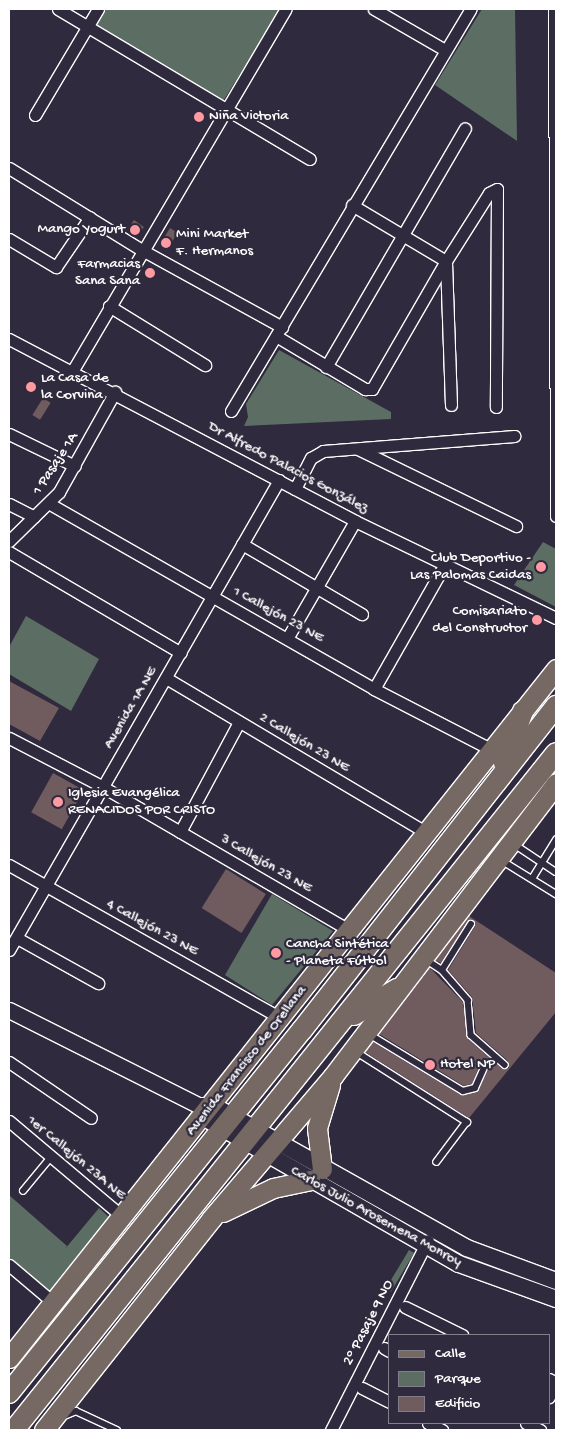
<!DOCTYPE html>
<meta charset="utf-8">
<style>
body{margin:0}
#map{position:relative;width:565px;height:1439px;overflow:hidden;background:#2f2a3d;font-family:"Gochi Hand",sans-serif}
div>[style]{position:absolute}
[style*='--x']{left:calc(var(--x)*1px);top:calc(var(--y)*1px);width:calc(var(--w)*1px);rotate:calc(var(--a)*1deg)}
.green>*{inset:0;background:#5c6d64;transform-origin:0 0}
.building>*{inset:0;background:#705b5e;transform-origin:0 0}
.roads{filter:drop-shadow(1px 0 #fff) drop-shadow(-1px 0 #fff) drop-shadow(0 1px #fff) drop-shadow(0 -1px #fff)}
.service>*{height:5.5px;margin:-2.75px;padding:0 2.75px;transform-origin:2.75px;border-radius:2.75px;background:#2f2a3d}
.minor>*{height:11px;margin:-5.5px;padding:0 5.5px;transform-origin:5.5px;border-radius:5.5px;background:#2f2a3d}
.tertiary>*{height:15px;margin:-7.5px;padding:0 7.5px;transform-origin:7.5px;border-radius:7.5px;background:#2f2a3d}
.secondary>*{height:16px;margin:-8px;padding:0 8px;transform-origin:8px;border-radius:8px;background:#2f2a3d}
.primary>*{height:19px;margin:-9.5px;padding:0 9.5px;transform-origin:9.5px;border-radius:9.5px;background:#766964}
.trunk>*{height:20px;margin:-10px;padding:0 10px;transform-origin:10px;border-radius:10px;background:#766964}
.dots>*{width:14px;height:14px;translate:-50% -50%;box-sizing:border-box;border:2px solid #2f2a3d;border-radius:50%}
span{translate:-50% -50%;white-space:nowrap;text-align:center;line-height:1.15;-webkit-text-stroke:4.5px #2f2a3d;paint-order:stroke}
.poi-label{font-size:15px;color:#fff}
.left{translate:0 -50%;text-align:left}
.right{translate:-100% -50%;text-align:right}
.street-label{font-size:15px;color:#fff}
.frame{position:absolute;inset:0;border:10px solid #fff;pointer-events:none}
.legend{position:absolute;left:388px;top:1334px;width:162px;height:90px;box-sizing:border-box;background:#2f2a3d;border:1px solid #827f8b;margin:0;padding:6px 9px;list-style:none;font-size:15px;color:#fff}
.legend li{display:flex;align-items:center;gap:10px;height:25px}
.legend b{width:25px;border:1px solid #827f8b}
</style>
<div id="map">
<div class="green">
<i style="clip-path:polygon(105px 9px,281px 9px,220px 106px,93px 27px)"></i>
<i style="clip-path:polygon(482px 9px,515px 9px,517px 141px,435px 85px)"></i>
<i style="clip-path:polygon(279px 350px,391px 412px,391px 419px,244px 426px,248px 417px,246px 404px)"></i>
<i style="clip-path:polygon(543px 542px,556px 549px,556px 607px,514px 585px)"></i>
<i style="clip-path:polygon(26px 616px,99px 659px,71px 711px,9px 674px,9px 647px)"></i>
<i style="clip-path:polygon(272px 894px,333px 931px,272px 1005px,225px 975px)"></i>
<i style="clip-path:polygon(9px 1195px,67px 1246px,65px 1249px,99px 1208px,111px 1219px,51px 1293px,9px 1258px)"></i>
<i style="left:409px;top:1250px;width:6px;height:45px;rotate:31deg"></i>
</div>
<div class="building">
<i style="left:134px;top:220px;width:12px;height:10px;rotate:35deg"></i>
<i style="left:170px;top:228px;width:9px;height:20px;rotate:32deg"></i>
<i style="left:43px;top:398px;width:9px;height:20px;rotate:32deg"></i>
<i style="clip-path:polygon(9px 681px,59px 708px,40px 741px,9px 724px)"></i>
<i style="left:53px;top:773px;width:35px;height:45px;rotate:29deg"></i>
<i style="left:226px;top:869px;width:47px;height:46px;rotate:32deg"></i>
<i style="clip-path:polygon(469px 916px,556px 973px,556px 1012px,469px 1118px,365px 1052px,373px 1042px,461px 1095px,478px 1091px,487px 1071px,485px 1066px,479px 1068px,472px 1084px,464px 1086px,379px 1034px,430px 968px,463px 1002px,468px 1039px,502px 1069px,509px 1068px,508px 1061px,476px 1033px,472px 997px,448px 970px,475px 926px,474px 920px,467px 922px,441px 963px,435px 960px)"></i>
</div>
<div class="roads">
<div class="service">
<i style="--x:514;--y:844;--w:50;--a:33.7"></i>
<i style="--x:501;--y:860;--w:65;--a:31.7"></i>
<i style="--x:532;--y:879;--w:46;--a:-58.4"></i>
<i style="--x:425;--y:959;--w:20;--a:33"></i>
<i style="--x:442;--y:970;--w:54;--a:-57.8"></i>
<i style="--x:442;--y:970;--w:40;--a:49"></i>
<i style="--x:468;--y:1000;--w:35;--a:85"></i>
<i style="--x:471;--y:1035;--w:45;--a:41.4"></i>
<i style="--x:369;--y:1034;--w:110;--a:31.2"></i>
<i style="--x:463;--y:1091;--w:12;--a:-14"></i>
<i style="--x:475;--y:1088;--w:20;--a:-66"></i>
<i style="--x:355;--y:1051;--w:133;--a:32.4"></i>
<i style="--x:467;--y:1122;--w:50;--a:126.9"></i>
<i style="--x:23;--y:1191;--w:44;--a:-50.5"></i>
<i style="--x:62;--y:1417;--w:15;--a:-23"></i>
<i style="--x:76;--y:1411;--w:45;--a:24.9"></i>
</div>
<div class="minor">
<i style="--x:58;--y:9;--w:293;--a:30.8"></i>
<i style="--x:374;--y:9;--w:82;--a:30"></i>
<i style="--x:554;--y:9;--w:507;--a:89.77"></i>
<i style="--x:35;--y:115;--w:123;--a:-59.3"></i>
<i style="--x:9;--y:168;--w:156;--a:31.7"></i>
<i style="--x:142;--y:250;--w:160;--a:28.8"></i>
<i style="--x:352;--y:205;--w:109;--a:30.8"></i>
<i style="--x:9;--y:239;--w:55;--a:30.8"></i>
<i style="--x:56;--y:267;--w:60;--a:-55.8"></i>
<i style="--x:446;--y:262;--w:143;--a:88"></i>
<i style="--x:109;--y:306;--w:113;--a:31.6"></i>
<i style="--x:276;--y:336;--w:104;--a:30.8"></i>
<i style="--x:365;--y:389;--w:7;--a:0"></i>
<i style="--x:372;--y:389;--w:148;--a:-60"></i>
<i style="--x:446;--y:261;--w:80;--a:-57.7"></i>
<i style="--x:489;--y:193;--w:9;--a:-27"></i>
<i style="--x:497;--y:189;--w:218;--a:90.3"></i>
<i style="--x:9;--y:339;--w:391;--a:27.7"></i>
<i style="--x:355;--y:521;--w:223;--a:25.8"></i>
<i style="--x:326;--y:367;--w:276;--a:-59.8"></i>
<i style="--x:73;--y:370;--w:419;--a:-59.5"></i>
<i style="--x:231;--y:411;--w:468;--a:-59.2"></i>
<i style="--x:9;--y:434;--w:73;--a:25.9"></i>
<i style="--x:358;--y:449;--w:176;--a:26"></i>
<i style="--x:295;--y:489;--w:35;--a:-63"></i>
<i style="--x:311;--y:458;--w:14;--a:-30"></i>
<i style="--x:323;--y:451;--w:192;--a:-4.5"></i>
<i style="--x:9;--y:504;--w:28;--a:27"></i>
<i style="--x:50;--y:504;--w:373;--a:29.7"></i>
<i style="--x:374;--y:689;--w:133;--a:27.3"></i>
<i style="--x:9;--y:541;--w:70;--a:-44.4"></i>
<i style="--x:59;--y:492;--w:115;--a:-60.8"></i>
<i style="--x:242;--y:544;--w:139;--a:30.3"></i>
<i style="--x:9;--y:552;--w:199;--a:30.4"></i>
<i style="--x:288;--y:637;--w:134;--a:-60"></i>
<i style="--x:166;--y:678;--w:304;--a:30.7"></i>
<i style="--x:374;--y:689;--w:144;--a:-60.4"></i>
<i style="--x:9;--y:738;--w:106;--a:27.5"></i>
<i style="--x:103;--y:787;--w:286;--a:30.2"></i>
<i style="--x:180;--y:832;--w:125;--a:-61.8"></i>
<i style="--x:9;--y:865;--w:312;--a:29.4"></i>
<i style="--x:17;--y:938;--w:93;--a:29.1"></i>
<i style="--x:9;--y:950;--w:542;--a:-60.12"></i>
<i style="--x:9;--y:1062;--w:99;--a:34.3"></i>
<i style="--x:9;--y:1121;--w:149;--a:40.1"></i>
<i style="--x:9;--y:1265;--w:60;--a:40.3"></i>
<i style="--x:405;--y:1307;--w:64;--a:26.2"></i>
<i style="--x:384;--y:1348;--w:6;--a:31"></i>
<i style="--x:549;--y:1379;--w:8;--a:30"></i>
<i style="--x:556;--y:1383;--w:16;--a:117"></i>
<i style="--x:362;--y:1388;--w:30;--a:27"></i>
<i style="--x:428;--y:1423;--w:16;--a:27"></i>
<i style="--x:526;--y:1423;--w:16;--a:27"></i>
<i style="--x:331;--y:1430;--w:213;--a:-63"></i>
</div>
<div class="tertiary">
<i style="--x:9;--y:1010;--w:212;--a:26.7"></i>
<i style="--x:198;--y:1105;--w:14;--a:0"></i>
</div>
<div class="secondary">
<i style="--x:212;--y:1105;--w:292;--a:29.3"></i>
<i style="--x:467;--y:1248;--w:95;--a:20.3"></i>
<i style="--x:203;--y:1117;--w:295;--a:29.9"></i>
<i style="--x:459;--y:1264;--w:103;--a:19.8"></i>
</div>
<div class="primary">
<i style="--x:322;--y:1169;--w:41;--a:-97"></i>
<i style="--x:317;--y:1128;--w:45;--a:-73.2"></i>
<i style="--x:223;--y:1212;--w:55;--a:-25.6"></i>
<i style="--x:273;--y:1188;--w:38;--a:-12"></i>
<i style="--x:9;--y:1358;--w:880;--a:-51.55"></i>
<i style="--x:44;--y:1430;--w:269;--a:-51.6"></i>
<i style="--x:211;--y:1219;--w:188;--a:-49.5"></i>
<i style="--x:333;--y:1076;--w:368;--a:-52.7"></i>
</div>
<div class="trunk">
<i style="--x:504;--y:763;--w:55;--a:-69.9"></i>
<i style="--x:354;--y:1015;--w:50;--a:-31.2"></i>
<i style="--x:9;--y:1393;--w:466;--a:-51.1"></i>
<i style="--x:302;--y:1030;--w:412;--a:-51.9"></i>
<i style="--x:14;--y:1430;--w:867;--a:-51.32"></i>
</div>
</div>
<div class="dots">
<i style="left:199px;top:117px;background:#ff9aa2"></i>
<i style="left:135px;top:230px;background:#ff9aa2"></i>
<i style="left:166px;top:243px;background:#ff9aa2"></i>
<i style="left:150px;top:273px;background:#ff9aa2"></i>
<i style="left:31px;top:387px;background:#ff9aa2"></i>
<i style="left:541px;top:567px;background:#ff9aa2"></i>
<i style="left:537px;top:620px;background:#ff9aa2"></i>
<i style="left:58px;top:802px;background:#ff9aa2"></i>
<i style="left:276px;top:953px;background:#ff9aa2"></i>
<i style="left:430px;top:1065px;background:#ff9aa2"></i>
</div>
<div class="poi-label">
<span class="left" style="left:209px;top:117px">Niña Victoria</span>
<span class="right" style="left:125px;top:230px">Mango Yogurt</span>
<span class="left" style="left:176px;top:243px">Mini Market<br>F. Hermanos</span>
<span class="right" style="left:140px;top:273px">Farmacias<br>Sana Sana</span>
<span class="left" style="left:41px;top:387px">La Casa de<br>la Corvina</span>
<span class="right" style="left:531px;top:567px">Club Deportivo -<br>Las Palomas Caidas</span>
<span class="right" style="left:527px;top:620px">Comisariato<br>del Constructor</span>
<span class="left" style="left:68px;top:802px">Iglesia Evangélica<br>RENACIDOS POR CRISTO</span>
<span class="left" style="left:286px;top:953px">Cancha Sintética<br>- Planeta Fútbol</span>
<span class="left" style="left:440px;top:1065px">Hotel NP</span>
</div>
<div class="street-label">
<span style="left:56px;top:464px;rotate:-57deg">1 Pasaje 1A</span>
<span style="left:288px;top:468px;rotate:28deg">Dr Alfredo Palacios González</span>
<span style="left:278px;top:615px;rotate:29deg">1 Callejón 23 NE</span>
<span style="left:131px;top:708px;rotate:-60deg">Avenida 1A NE</span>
<span style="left:304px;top:743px;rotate:31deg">2 Callejón 23 NE</span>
<span style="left:266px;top:864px;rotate:30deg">3 Callejón 23 NE</span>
<span style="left:152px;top:928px;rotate:29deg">4 Callejón 23 NE</span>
<span style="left:247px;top:1061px;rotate:-52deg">Avenida Francisco de Orellana</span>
<span style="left:76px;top:1158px;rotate:40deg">1er Callejón 23A NE</span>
<span style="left:376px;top:1217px;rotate:29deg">Carlos Julio Arosemena Monroy</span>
<span style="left:369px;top:1323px;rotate:-63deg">2° Pasaje 9 NO</span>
</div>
<div class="frame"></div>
<ul class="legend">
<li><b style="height:6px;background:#766964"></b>Calle</li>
<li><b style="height:14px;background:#5c6d64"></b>Parque</li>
<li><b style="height:14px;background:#705b5e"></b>Edificio</li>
</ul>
</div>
